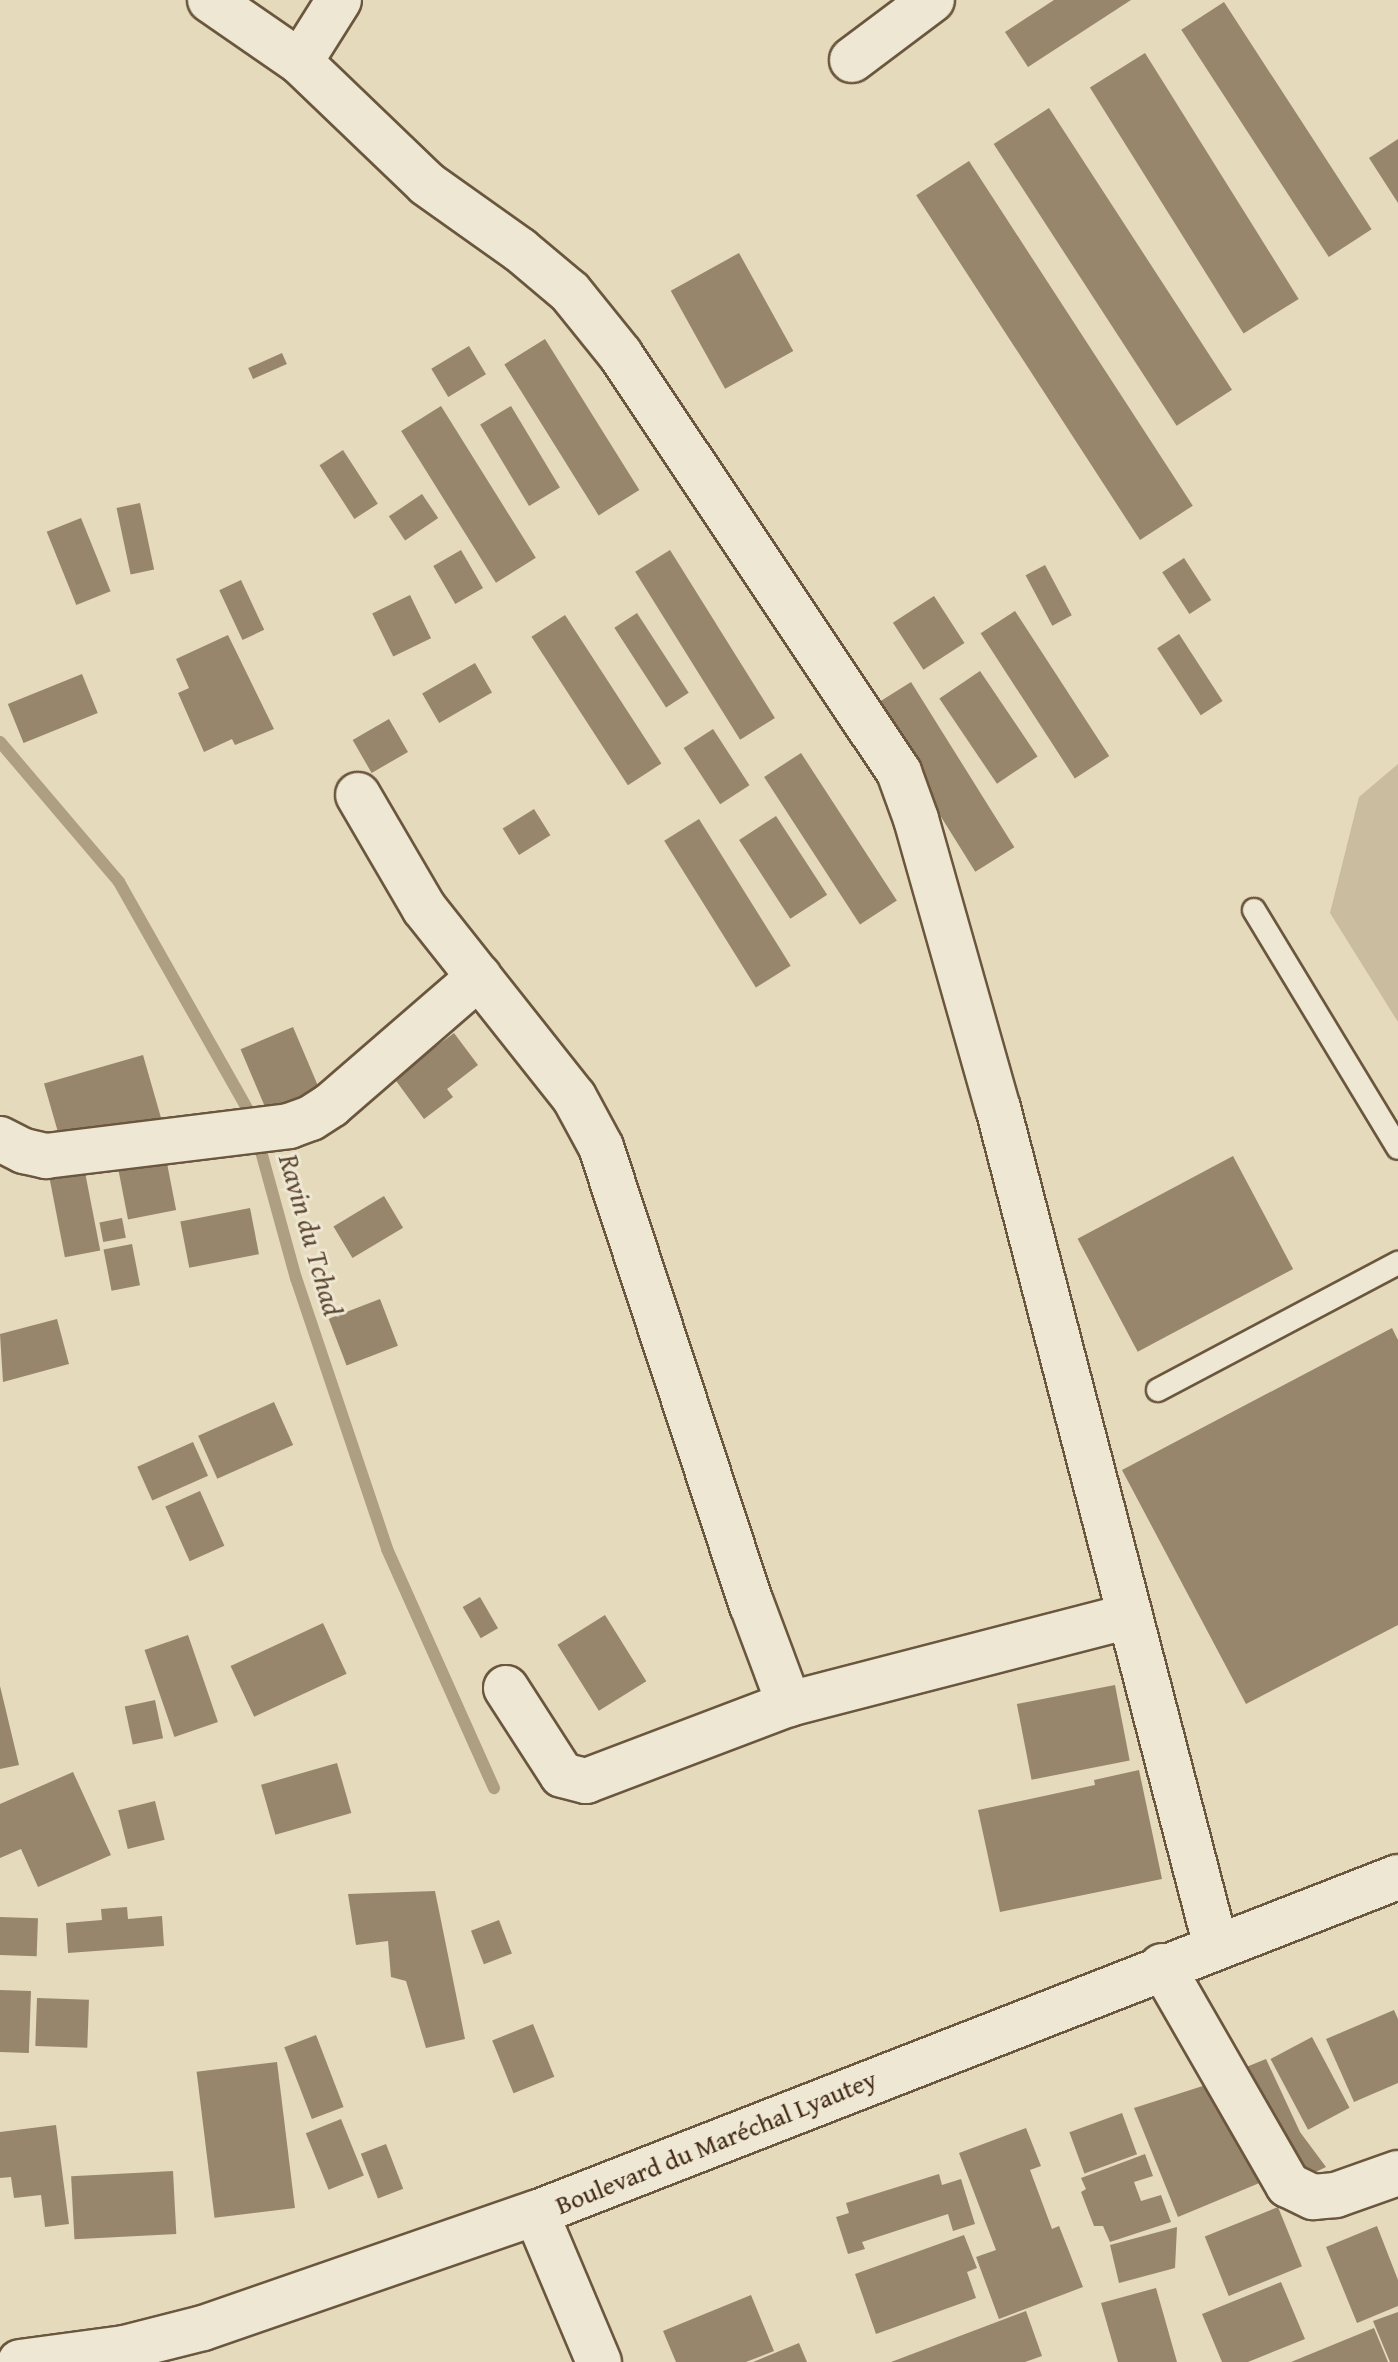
<!DOCTYPE html>
<meta charset="utf-8">
<style>
body{margin:0}
#map{position:relative;width:1398px;height:2362px;overflow:hidden;background:#e5dabb;font-family:"Gentium Book Plus",serif}
div>[style]{position:absolute}
[style*='--x']{left:calc(var(--x)*1px);top:calc(var(--y)*1px);width:calc(var(--w)*1px);rotate:calc(var(--a)*1deg)}
.green>*{inset:0;background:#c9bc9f}
.stream>*{height:12px;margin:-6px;padding:0 6px;transform-origin:6px;border-radius:6px;background:#ae9e82}
.building>*{inset:0;background:#97866b;transform-origin:0 0}
.roads{filter:drop-shadow(2px 0 #6b563e) drop-shadow(-2px 0 #6b563e) drop-shadow(0 2px #6b563e) drop-shadow(0 -2px #6b563e)}
.service>*{height:22px;margin:-11px;padding:0 11px;transform-origin:11px;border-radius:11px;background:#eee7d3}
.minor>*{height:44px;margin:-22px;padding:0 22px;transform-origin:22px;border-radius:22px;background:#eee7d3}
.secondary>*{height:44px;margin:-22px;padding:0 22px;transform-origin:22px;border-radius:22px;background:#eee7d3}
span{translate:-50% -50%;white-space:nowrap;text-align:center;line-height:1.15;-webkit-text-stroke:6px #eee7d3;paint-order:stroke}
.street-label{font-size:26px;color:#422a14}
.water-label{font-size:28px;color:#5d4730;font-style:italic}
</style>
<div id="map">
<div class="green">
<i style="clip-path:polygon(1398px 764px,1398px 1022px,1330px 913px,1359px 797px)"></i>
</div>
<div class="stream">
<i style="--x:0;--y:742;--w:184;--a:49.6"></i>
<i style="--x:119;--y:882;--w:268;--a:60.5"></i>
<i style="--x:251;--y:1115;--w:169;--a:74.6"></i>
<i style="--x:296;--y:1278;--w:286;--a:71.4"></i>
<i style="--x:387;--y:1549;--w:262;--a:65.9"></i>
</div>
<div class="building">
<i style="clip-path:polygon(1054px 0,1131px 0,1028px 67px,1005px 32px)"></i>
<i style="left:1224px;top:2px;width:271px;height:51px;rotate:57deg"></i>
<i style="left:1145px;top:53px;width:290px;height:65px;rotate:58deg"></i>
<i style="left:1049px;top:108px;width:336px;height:66px;rotate:57deg"></i>
<i style="clip-path:polygon(1398px 139px,1398px 203px,1369px 158px)"></i>
<i style="left:969px;top:161px;width:411px;height:63px;rotate:57deg"></i>
<i style="left:739px;top:253px;width:112px;height:78px;rotate:61deg"></i>
<i style="left:545px;top:339px;width:178px;height:48px;rotate:58deg"></i>
<i style="left:469px;top:346px;width:33px;height:44px;rotate:59deg"></i>
<i style="left:282px;top:353px;width:12px;height:37px;rotate:66deg"></i>
<i style="left:441px;top:406px;width:179px;height:47px;rotate:58deg"></i>
<i style="left:511px;top:406px;width:95px;height:36px;rotate:59deg"></i>
<i style="left:343px;top:450px;width:64px;height:28px;rotate:57deg"></i>
<i style="left:422px;top:494px;width:29px;height:40px;rotate:56deg"></i>
<i style="left:140px;top:503px;width:68px;height:24px;rotate:78deg"></i>
<i style="left:81px;top:518px;width:79px;height:37px;rotate:68deg"></i>
<i style="left:461px;top:550px;width:44px;height:32px;rotate:60deg"></i>
<i style="left:670px;top:550px;width:198px;height:41px;rotate:58deg"></i>
<i style="left:1184px;top:558px;width:50px;height:26px;rotate:57deg"></i>
<i style="left:1045px;top:565px;width:57px;height:22px;rotate:62deg"></i>
<i style="left:241px;top:580px;width:55px;height:24px;rotate:65deg"></i>
<i style="left:410px;top:595px;width:48px;height:42px;rotate:64deg"></i>
<i style="left:934px;top:596px;width:56px;height:49px;rotate:57deg"></i>
<i style="left:1015px;top:611px;width:173px;height:41px;rotate:57deg"></i>
<i style="left:637px;top:613px;width:95px;height:27px;rotate:57deg"></i>
<i style="left:565px;top:615px;width:177px;height:40px;rotate:57deg"></i>
<i style="left:1179px;top:634px;width:80px;height:26px;rotate:57deg"></i>
<i style="clip-path:polygon(228px 635px,274px 729px,235px 745px,232px 739px,204px 752px,178px 693px,189px 688px,176px 659px)"></i>
<i style="left:475px;top:663px;width:34px;height:61px;rotate:60deg"></i>
<i style="left:980px;top:671px;width:103px;height:49px;rotate:56deg"></i>
<i style="left:82px;top:674px;width:42px;height:80px;rotate:68deg"></i>
<i style="left:911px;top:682px;width:195px;height:46px;rotate:58deg"></i>
<i style="left:389px;top:719px;width:38px;height:42px;rotate:60deg"></i>
<i style="left:713px;top:729px;width:67px;height:35px;rotate:57deg"></i>
<i style="left:801px;top:753px;width:176px;height:44px;rotate:57deg"></i>
<i style="left:534px;top:809px;width:31px;height:37px;rotate:58deg"></i>
<i style="left:776px;top:816px;width:94px;height:44px;rotate:57deg"></i>
<i style="left:699px;top:819px;width:173px;height:41px;rotate:58deg"></i>
<i style="left:293px;top:1027px;width:75px;height:57px;rotate:67deg"></i>
<i style="clip-path:polygon(454px 1033px,478px 1065px,447px 1089px,453px 1097px,424px 1119px,394px 1078px)"></i>
<i style="left:143px;top:1055px;width:66px;height:103px;rotate:74deg"></i>
<i style="left:1233px;top:1156px;width:128px;height:176px;rotate:62deg"></i>
<i style="left:166px;top:1158px;width:53px;height:49px;rotate:79deg"></i>
<i style="left:84px;top:1167px;width:85px;height:36px;rotate:79deg"></i>
<i style="left:384px;top:1196px;width:37px;height:59px;rotate:59deg"></i>
<i style="left:250px;top:1208px;width:47px;height:71px;rotate:79deg"></i>
<i style="left:122px;top:1218px;width:20px;height:23px;rotate:79deg"></i>
<i style="left:132px;top:1244px;width:42px;height:29px;rotate:79deg"></i>
<i style="left:380px;top:1299px;width:50px;height:55px;rotate:69deg"></i>
<i style="clip-path:polygon(57px 1319px,69px 1364px,3px 1382px,0 1334px)"></i>
<i style="clip-path:polygon(1392px 1328px,1398px 1340px,1398px 1625px,1246px 1704px,1122px 1470px)"></i>
<i style="left:274px;top:1402px;width:47px;height:83px;rotate:66deg"></i>
<i style="left:193px;top:1442px;width:37px;height:61px;rotate:66deg"></i>
<i style="left:200px;top:1491px;width:60px;height:38px;rotate:66deg"></i>
<i style="left:480px;top:1597px;width:36px;height:20px;rotate:60deg"></i>
<i style="left:605px;top:1615px;width:78px;height:56px;rotate:58deg"></i>
<i style="left:323px;top:1623px;width:56px;height:102px;rotate:65deg"></i>
<i style="left:188px;top:1635px;width:92px;height:46px;rotate:71deg"></i>
<i style="left:1115px;top:1685px;width:77px;height:100px;rotate:79deg"></i>
<i style="clip-path:polygon(0 1686px,19px 1765px,0 1769px)"></i>
<i style="left:155px;top:1700px;width:39px;height:31px;rotate:78deg"></i>
<i style="left:337px;top:1763px;width:52px;height:79px;rotate:74deg"></i>
<i style="clip-path:polygon(1139px 1770px,1162px 1879px,1000px 1912px,978px 1810px,1095px 1785px,1094px 1780px)"></i>
<i style="clip-path:polygon(73px 1772px,111px 1855px,38px 1887px,21px 1849px,0 1858px,0 1804px)"></i>
<i style="left:155px;top:1801px;width:40px;height:38px;rotate:76deg"></i>
<i style="clip-path:polygon(435px 1891px,465px 2039px,426px 2048px,406px 1981px,391px 1977px,388px 1941px,356px 1945px,348px 1894px)"></i>
<i style="clip-path:polygon(127px 1907px,128px 1919px,162px 1916px,164px 1946px,68px 1953px,66px 1923px,102px 1920px,101px 1909px)"></i>
<i style="left:0;top:1917px;width:38px;height:38px;rotate:2deg"></i>
<i style="left:499px;top:1920px;width:36px;height:30px;rotate:69deg"></i>
<i style="left:0;top:1990px;width:31px;height:62px;rotate:2deg"></i>
<i style="left:37px;top:1998px;width:52px;height:48px;rotate:2deg"></i>
<i style="clip-path:polygon(1394px 2010px,1398px 2019px,1398px 2083px,1354px 2102px,1326px 2039px)"></i>
<i style="left:533px;top:2024px;width:57px;height:44px;rotate:68deg"></i>
<i style="left:316px;top:2035px;width:77px;height:34px;rotate:69deg"></i>
<i style="left:1312px;top:2037px;width:80px;height:47px;rotate:62deg"></i>
<i style="clip-path:polygon(1266px 2059px,1300px 2132px,1326px 2167px,1301px 2179px,1229px 2074px)"></i>
<i style="left:277px;top:2062px;width:147px;height:81px;rotate:83deg"></i>
<i style="clip-path:polygon(1209px 2084px,1269px 2179px,1178px 2217px,1134px 2108px)"></i>
<i style="left:1122px;top:2113px;width:44px;height:56px;rotate:70deg"></i>
<i style="left:341px;top:2119px;width:61px;height:38px;rotate:68deg"></i>
<i style="clip-path:polygon(56px 2125px,69px 2224px,45px 2227px,41px 2195px,14px 2198px,11px 2177px,0 2178px,0 2132px)"></i>
<i style="clip-path:polygon(1026px 2128px,1041px 2166px,1030px 2170px,1052px 2229px,1059px 2226px,1083px 2287px,999px 2319px,976px 2257px,996px 2250px,959px 2153px)"></i>
<i style="left:386px;top:2144px;width:48px;height:27px;rotate:69deg"></i>
<i style="clip-path:polygon(1145px 2154px,1153px 2176px,1134px 2182px,1141px 2201px,1161px 2195px,1171px 2222px,1110px 2242px,1103px 2226px,1094px 2226px,1081px 2192px,1086px 2189px,1081px 2178px)"></i>
<i style="left:173px;top:2171px;width:63px;height:102px;rotate:87deg"></i>
<i style="clip-path:polygon(939px 2174px,942px 2185px,961px 2179px,975px 2224px,953px 2231px,948px 2214px,862px 2242px,865px 2249px,848px 2254px,836px 2217px,849px 2213px,846px 2203px)"></i>
<i style="left:1278px;top:2207px;width:64px;height:79px;rotate:68deg"></i>
<i style="clip-path:polygon(1377px 2226px,1398px 2280px,1398px 2306px,1357px 2323px,1326px 2247px)"></i>
<i style="clip-path:polygon(1177px 2227px,1175px 2268px,1119px 2283px,1110px 2245px)"></i>
<i style="clip-path:polygon(964px 2235px,977px 2268px,967px 2272px,976px 2298px,876px 2334px,855px 2274px)"></i>
<i style="clip-path:polygon(1281px 2282px,1305px 2339px,1248px 2362px,1222px 2362px,1202px 2314px)"></i>
<i style="clip-path:polygon(1156px 2288px,1177px 2362px,1118px 2362px,1101px 2303px)"></i>
<i style="clip-path:polygon(751px 2295px,774px 2351px,746px 2362px,676px 2362px,663px 2331px)"></i>
<i style="clip-path:polygon(1026px 2311px,1042px 2356px,1025px 2362px,891px 2362px)"></i>
<i style="clip-path:polygon(1398px 2312px,1398px 2362px,1390px 2362px,1373px 2321px)"></i>
<i style="clip-path:polygon(1374px 2328px,1388px 2362px,1291px 2362px)"></i>
<i style="clip-path:polygon(799px 2343px,807px 2362px,753px 2362px)"></i>
</div>
<div class="roads">
<div class="service">
<i style="--x:1254;--y:910;--w:278;--a:58.8"></i>
<i style="--x:1158;--y:1390;--w:272;--a:-27.9"></i>
</div>
<div class="minor">
<i style="--x:210;--y:0;--w:109;--a:34.6"></i>
<i style="--x:300;--y:62;--w:176;--a:43.8"></i>
<i style="--x:427;--y:184;--w:114;--a:35.4"></i>
<i style="--x:520;--y:250;--w:65;--a:40"></i>
<i style="--x:570;--y:292;--w:80;--a:51.1"></i>
<i style="--x:620;--y:354;--w:503;--a:56.28"></i>
<i style="--x:899;--y:772;--w:50;--a:70.1"></i>
<i style="--x:916;--y:819;--w:300;--a:74.2"></i>
<i style="--x:998;--y:1108;--w:867;--a:75.43"></i>
<i style="--x:852;--y:60;--w:100;--a:-36.9"></i>
<i style="--x:300;--y:62;--w:73;--a:-57.8"></i>
<i style="--x:358;--y:795;--w:131;--a:59.7"></i>
<i style="--x:424;--y:908;--w:241;--a:51.6"></i>
<i style="--x:574;--y:1097;--w:57;--a:61.6"></i>
<i style="--x:601;--y:1147;--w:482;--a:71.8"></i>
<i style="--x:752;--y:1605;--w:106;--a:69.5"></i>
<i style="--x:0;--y:1139;--w:27;--a:27"></i>
<i style="--x:24;--y:1151;--w:23;--a:13"></i>
<i style="--x:46;--y:1156;--w:245;--a:-7"></i>
<i style="--x:289;--y:1126;--w:23;--a:-20"></i>
<i style="--x:311;--y:1118;--w:24;--a:-33"></i>
<i style="--x:331;--y:1105;--w:196;--a:-40.9"></i>
<i style="--x:506;--y:1688;--w:103;--a:57.2"></i>
<i style="--x:562;--y:1775;--w:25;--a:14"></i>
<i style="--x:586;--y:1781;--w:217;--a:-20.8"></i>
<i style="--x:789;--y:1704;--w:352;--a:-14.5"></i>
<i style="--x:1162;--y:1966;--w:253;--a:60.1"></i>
<i style="--x:1288;--y:2185;--w:28;--a:26"></i>
<i style="--x:1313;--y:2197;--w:23;--a:-5"></i>
<i style="--x:1336;--y:2195;--w:66;--a:-19.5"></i>
<i style="--x:536;--y:2213;--w:162;--a:67.1"></i>
</div>
<div class="secondary">
<i style="--x:20;--y:2362;--w:105;--a:-7.7"></i>
<i style="--x:124;--y:2348;--w:81;--a:-14.2"></i>
<i style="--x:203;--y:2328;--w:352;--a:-19.1"></i>
<i style="--x:536;--y:2213;--w:925;--a:-21.3"></i>
</div>
</div>
<div class="street-label">
<span style="left:716px;top:2142px;rotate:-22deg">Boulevard du Maréchal Lyautey</span>
</div>
<div class="water-label">
<span style="left:311px;top:1235px;rotate:74deg">Ravin du Tchad</span>
</div>
</div>
